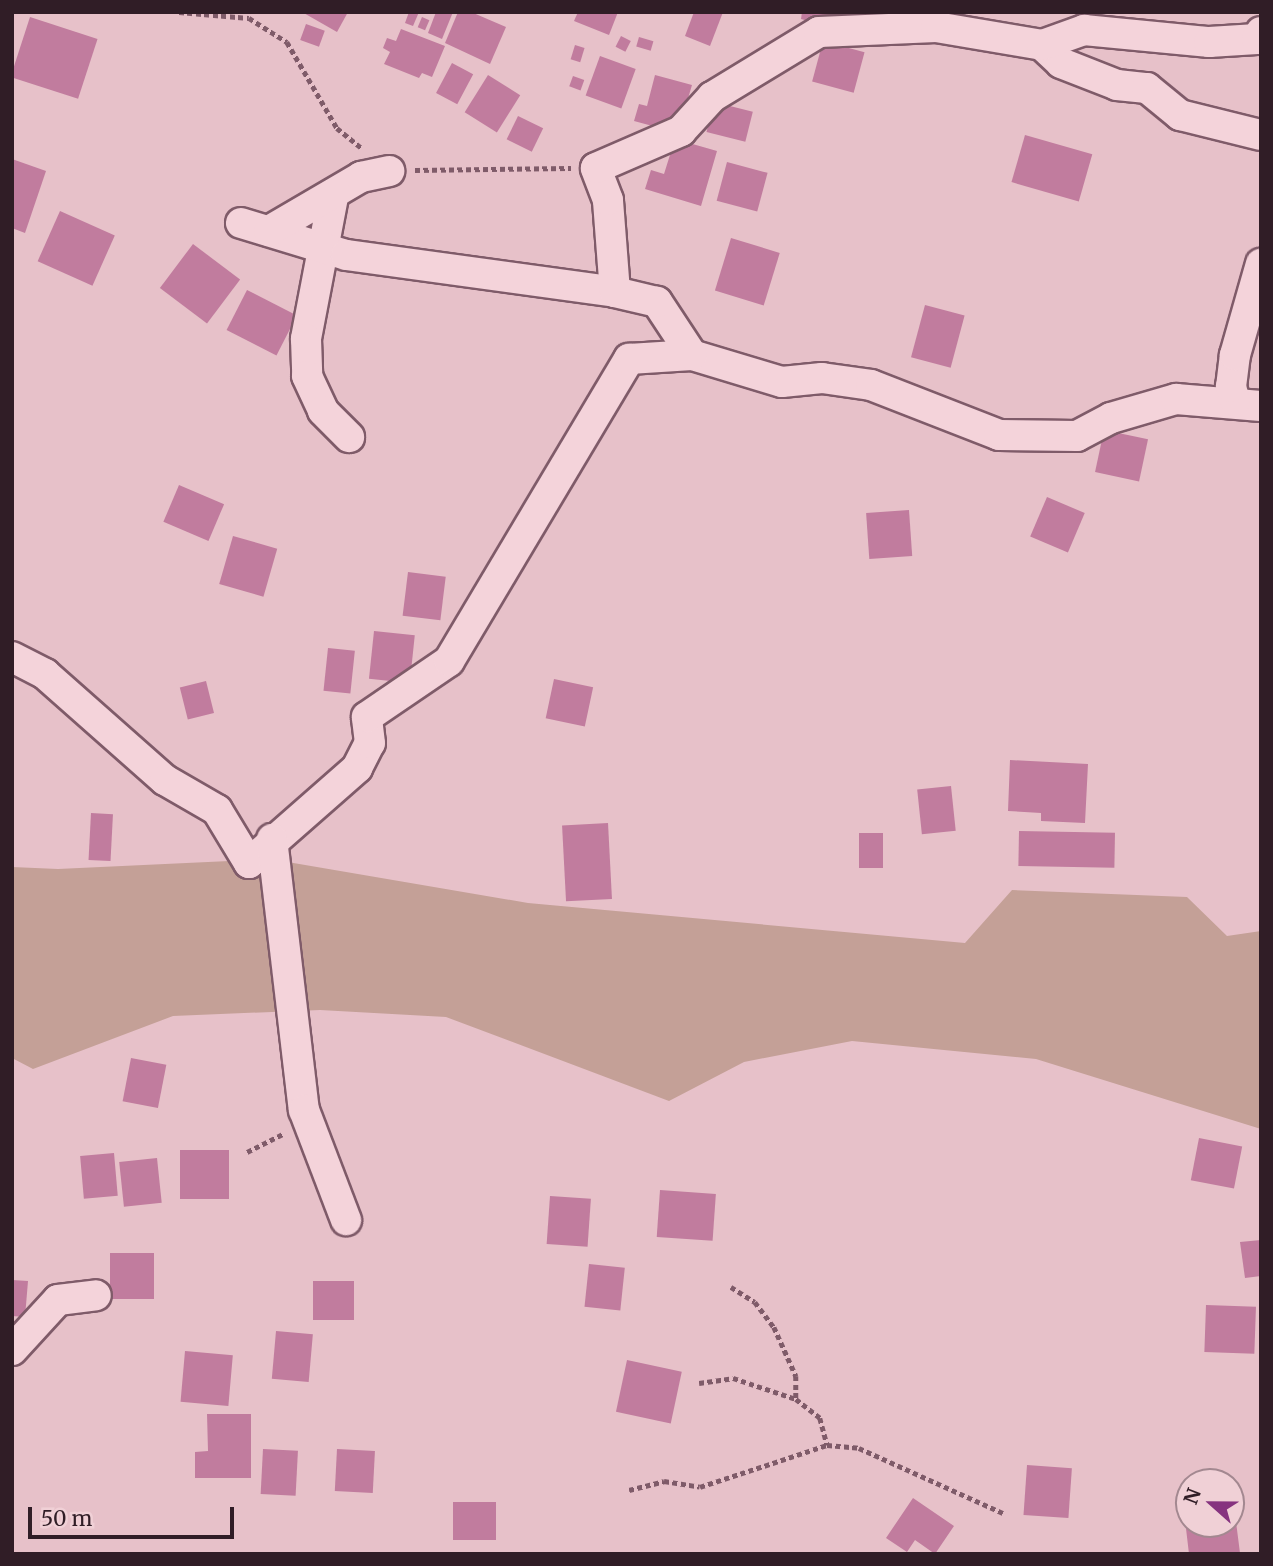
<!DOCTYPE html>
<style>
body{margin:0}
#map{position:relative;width:1273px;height:1566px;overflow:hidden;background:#e7c1c9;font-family:Merriweather,serif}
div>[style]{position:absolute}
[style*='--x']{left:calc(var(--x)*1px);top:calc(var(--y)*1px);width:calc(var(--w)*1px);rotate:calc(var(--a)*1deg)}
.green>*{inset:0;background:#c4a097}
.building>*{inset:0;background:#c17c9e;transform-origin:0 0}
.path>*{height:4.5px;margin-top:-2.25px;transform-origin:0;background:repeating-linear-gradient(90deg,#7f5b69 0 5px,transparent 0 8.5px)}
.roads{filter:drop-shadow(2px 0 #7f5b69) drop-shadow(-2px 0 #7f5b69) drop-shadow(0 2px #7f5b69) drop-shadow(0 -2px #7f5b69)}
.minor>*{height:30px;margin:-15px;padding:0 15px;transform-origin:15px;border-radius:15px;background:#f4d3da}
span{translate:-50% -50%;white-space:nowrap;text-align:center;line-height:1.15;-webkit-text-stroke:6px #f0d0d6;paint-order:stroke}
.frame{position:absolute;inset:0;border:14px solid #301d26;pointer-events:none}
.north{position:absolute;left:1175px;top:1468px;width:70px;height:70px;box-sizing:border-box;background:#f0d0d6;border:2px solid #a38890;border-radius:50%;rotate:291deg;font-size:19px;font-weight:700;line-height:28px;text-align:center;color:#301d26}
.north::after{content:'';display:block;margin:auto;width:24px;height:32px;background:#86337f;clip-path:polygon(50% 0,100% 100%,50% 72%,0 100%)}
.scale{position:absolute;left:28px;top:1507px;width:206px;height:32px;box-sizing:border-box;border:4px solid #301d26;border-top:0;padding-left:9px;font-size:21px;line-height:24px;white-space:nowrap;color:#301d26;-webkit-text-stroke:5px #f0d0d6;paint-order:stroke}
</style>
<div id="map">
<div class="green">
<i style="clip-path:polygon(270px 859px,528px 903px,965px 943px,1012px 890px,1187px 897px,1227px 936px,1261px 931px,1261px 1129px,1036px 1059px,852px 1041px,744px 1062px,669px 1101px,446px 1017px,320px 1010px,173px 1016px,33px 1069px,12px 1058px,12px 867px,58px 869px)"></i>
</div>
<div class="building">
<i style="clip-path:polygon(302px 12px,348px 12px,337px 32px)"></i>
<i style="clip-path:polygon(409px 12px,419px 12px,413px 26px,405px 23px)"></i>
<i style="clip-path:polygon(436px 12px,453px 12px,442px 39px,428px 33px)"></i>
<i style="clip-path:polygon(458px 12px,471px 12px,506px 27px,490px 64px,445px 43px)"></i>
<i style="clip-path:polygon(578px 12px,618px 12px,609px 35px,574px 21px)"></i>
<i style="clip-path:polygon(694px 12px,723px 12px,710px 46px,685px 36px)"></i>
<i style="clip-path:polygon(802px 12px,842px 12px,837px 29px,801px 19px)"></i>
<i style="left:30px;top:17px;width:71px;height:63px;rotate:18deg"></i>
<i style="left:422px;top:17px;width:8px;height:11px;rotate:23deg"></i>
<i style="left:306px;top:24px;width:20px;height:17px;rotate:20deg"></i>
<i style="clip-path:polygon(401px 29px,445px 46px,432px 77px,422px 73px,419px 78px,384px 64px,390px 52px,383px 48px,387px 38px,396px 41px)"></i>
<i style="left:621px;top:36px;width:11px;height:12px;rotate:27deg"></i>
<i style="left:639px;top:37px;width:15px;height:10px;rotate:16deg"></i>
<i style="left:823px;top:41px;width:43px;height:42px;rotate:15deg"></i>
<i style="left:575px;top:45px;width:10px;height:15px;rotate:17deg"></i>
<i style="left:600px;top:56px;width:38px;height:42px;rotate:20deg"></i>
<i style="left:452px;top:63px;width:24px;height:34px;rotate:28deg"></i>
<i style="left:488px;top:75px;width:38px;height:44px;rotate:32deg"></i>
<i style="clip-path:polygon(655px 75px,692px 85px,681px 122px,671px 131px,634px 121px,639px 104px,647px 106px)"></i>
<i style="left:573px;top:76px;width:12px;height:11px;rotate:20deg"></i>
<i style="left:714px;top:102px;width:40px;height:31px;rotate:14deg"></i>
<i style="left:518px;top:116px;width:28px;height:26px;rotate:26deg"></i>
<i style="left:1025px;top:135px;width:70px;height:49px;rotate:16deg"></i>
<i style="clip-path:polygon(675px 139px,717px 151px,701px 206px,645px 189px,651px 170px,664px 174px)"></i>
<i style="clip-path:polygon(12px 159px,46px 171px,25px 233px,12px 228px)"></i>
<i style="left:727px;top:162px;width:42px;height:40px;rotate:15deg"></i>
<i style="left:60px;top:211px;width:60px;height:55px;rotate:24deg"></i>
<i style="left:731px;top:238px;width:51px;height:55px;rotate:17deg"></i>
<i style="left:193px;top:244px;width:59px;height:55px;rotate:37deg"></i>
<i style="left:247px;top:290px;width:56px;height:45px;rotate:27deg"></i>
<i style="left:925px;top:305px;width:41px;height:54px;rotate:15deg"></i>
<i style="left:1104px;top:430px;width:45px;height:43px;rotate:12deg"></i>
<i style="left:179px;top:485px;width:49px;height:40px;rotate:23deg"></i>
<i style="left:1047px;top:497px;width:41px;height:43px;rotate:23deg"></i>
<i style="left:909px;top:510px;width:46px;height:43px;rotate:86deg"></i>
<i style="left:233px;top:536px;width:46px;height:50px;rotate:16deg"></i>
<i style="left:408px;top:572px;width:38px;height:44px;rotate:7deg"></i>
<i style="left:374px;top:631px;width:41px;height:48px;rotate:6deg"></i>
<i style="left:328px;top:648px;width:27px;height:43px;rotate:6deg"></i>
<i style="left:554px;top:679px;width:40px;height:40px;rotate:12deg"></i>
<i style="left:206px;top:681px;width:33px;height:27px;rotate:76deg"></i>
<i style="clip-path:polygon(1010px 760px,1088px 764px,1085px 823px,1041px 821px,1041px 813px,1008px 811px)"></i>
<i style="left:951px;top:786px;width:45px;height:34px;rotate:84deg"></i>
<i style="left:91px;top:813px;width:22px;height:47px;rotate:3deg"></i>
<i style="left:608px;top:823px;width:76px;height:46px;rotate:87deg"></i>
<i style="left:1019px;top:831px;width:96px;height:35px;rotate:1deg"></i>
<i style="left:859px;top:833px;width:24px;height:35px"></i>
<i style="left:131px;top:1058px;width:36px;height:44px;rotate:11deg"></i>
<i style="left:1199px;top:1138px;width:44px;height:43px;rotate:11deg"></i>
<i style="left:229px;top:1150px;width:49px;height:49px;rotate:90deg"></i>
<i style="left:114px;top:1153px;width:43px;height:34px;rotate:85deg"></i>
<i style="left:157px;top:1158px;width:45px;height:38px;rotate:84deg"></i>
<i style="left:660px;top:1190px;width:56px;height:47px;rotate:4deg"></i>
<i style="left:550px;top:1196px;width:41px;height:48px;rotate:4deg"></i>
<i style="clip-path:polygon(1261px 1240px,1261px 1276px,1245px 1278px,1240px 1242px)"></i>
<i style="left:110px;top:1253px;width:44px;height:46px"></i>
<i style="left:589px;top:1264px;width:36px;height:43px;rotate:6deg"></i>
<i style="clip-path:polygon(12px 1280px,28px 1281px,25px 1317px,12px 1316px)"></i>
<i style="left:313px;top:1281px;width:41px;height:39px"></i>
<i style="left:1206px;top:1305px;width:50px;height:47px;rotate:2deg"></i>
<i style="left:276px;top:1331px;width:37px;height:48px;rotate:5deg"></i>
<i style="left:185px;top:1351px;width:48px;height:51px;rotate:5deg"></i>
<i style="left:627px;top:1360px;width:56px;height:53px;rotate:12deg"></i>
<i style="clip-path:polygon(207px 1414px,251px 1414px,251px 1478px,195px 1478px,195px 1452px,208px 1451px)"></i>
<i style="left:263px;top:1449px;width:35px;height:45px;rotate:3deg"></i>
<i style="left:337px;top:1449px;width:38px;height:42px;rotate:3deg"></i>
<i style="left:1027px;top:1465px;width:45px;height:50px;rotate:4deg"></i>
<i style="clip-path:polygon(913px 1498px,954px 1526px,935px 1554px,915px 1540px,907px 1552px,886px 1538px)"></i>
<i style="left:496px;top:1502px;width:38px;height:43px;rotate:90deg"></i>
<i style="clip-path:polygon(1231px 1514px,1235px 1514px,1240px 1553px,1189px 1554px,1185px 1520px,1189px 1524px,1231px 1524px)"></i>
</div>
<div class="path">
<i style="--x:179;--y:12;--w:70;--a:4.9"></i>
<i style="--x:249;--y:18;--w:45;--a:32.3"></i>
<i style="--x:287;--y:42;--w:99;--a:59.8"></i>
<i style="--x:337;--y:128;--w:32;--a:39"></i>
<i style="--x:415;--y:170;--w:156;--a:-0.7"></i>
<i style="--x:247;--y:1152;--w:40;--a:-26.6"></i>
<i style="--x:731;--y:1287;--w:28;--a:32"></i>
<i style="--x:755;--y:1302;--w:31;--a:53"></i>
<i style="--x:774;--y:1327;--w:54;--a:65.8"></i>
<i style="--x:796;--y:1376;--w:23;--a:90"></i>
<i style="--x:699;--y:1383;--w:34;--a:-8"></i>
<i style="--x:733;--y:1378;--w:66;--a:18.4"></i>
<i style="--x:796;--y:1399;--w:31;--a:38"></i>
<i style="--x:820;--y:1418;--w:28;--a:75"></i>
<i style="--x:629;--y:1490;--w:36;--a:-14"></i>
<i style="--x:664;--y:1481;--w:36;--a:9"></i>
<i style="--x:700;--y:1487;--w:134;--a:-18.3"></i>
<i style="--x:827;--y:1445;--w:32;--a:5"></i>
<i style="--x:859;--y:1448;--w:158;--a:24.3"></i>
</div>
<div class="roads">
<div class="minor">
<i style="--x:1042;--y:45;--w:26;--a:43"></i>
<i style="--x:1061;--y:63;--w:60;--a:21.4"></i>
<i style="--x:1117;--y:85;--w:30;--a:6"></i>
<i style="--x:1147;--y:88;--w:43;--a:39.3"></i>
<i style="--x:1180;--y:115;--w:83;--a:13.9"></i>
<i style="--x:333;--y:197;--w:145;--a:100.8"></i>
<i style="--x:306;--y:339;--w:37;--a:88"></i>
<i style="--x:307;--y:376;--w:38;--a:65"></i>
<i style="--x:323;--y:411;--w:37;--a:45"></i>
<i style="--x:241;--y:223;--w:110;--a:16.9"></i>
<i style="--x:346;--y:255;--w:272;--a:7.8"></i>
<i style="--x:269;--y:231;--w:107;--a:-30.4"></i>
<i style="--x:361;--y:177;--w:29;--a:-12"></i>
<i style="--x:692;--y:355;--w:94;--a:16.7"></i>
<i style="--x:782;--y:382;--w:40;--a:-5.7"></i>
<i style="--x:822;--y:378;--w:49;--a:8.1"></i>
<i style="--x:871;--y:385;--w:137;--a:21.3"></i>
<i style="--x:999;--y:435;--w:78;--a:0.7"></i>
<i style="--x:1077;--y:436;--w:38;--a:-28"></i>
<i style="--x:1111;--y:418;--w:68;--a:-16.3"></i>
<i style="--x:1176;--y:399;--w:85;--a:4.7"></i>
<i style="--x:1235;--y:401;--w:15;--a:-106"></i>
<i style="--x:1231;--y:387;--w:32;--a:-83"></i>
<i style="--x:1235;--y:355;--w:95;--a:-74.1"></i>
<i style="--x:12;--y:657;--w:37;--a:27"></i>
<i style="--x:45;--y:674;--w:160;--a:41.5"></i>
<i style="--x:165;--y:780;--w:60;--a:30"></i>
<i style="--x:217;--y:810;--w:62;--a:58.9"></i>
<i style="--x:249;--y:863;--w:144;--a:-41.3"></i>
<i style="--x:357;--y:768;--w:28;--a:-63"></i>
<i style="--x:370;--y:743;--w:26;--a:-97"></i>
<i style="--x:367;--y:717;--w:99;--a:-34.3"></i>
<i style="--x:449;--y:661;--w:352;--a:-59.2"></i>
<i style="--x:629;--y:359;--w:63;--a:-3.6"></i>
<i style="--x:692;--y:355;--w:64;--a:-123.4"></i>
<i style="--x:657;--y:302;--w:43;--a:-166.6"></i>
<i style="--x:615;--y:292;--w:92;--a:-94.4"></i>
<i style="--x:608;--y:200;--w:34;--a:-111"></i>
<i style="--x:596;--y:168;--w:93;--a:-23.5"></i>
<i style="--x:681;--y:131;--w:46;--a:-47.6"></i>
<i style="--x:712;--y:97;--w:125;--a:-31.3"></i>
<i style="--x:819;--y:32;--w:117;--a:-2.4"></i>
<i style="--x:936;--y:27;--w:108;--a:9.6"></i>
<i style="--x:1042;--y:45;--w:45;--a:-19.7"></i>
<i style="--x:1084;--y:30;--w:126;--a:5.5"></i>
<i style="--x:1209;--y:42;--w:48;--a:-3.6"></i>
<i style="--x:1257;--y:39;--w:8;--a:-60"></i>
<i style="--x:272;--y:839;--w:273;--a:83.3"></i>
<i style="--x:304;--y:1110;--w:118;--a:69.1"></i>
<i style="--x:12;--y:1350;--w:68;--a:-47.4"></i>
<i style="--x:58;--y:1300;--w:38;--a:-7"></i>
</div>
</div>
<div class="frame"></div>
<div class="north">N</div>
<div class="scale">50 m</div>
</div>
